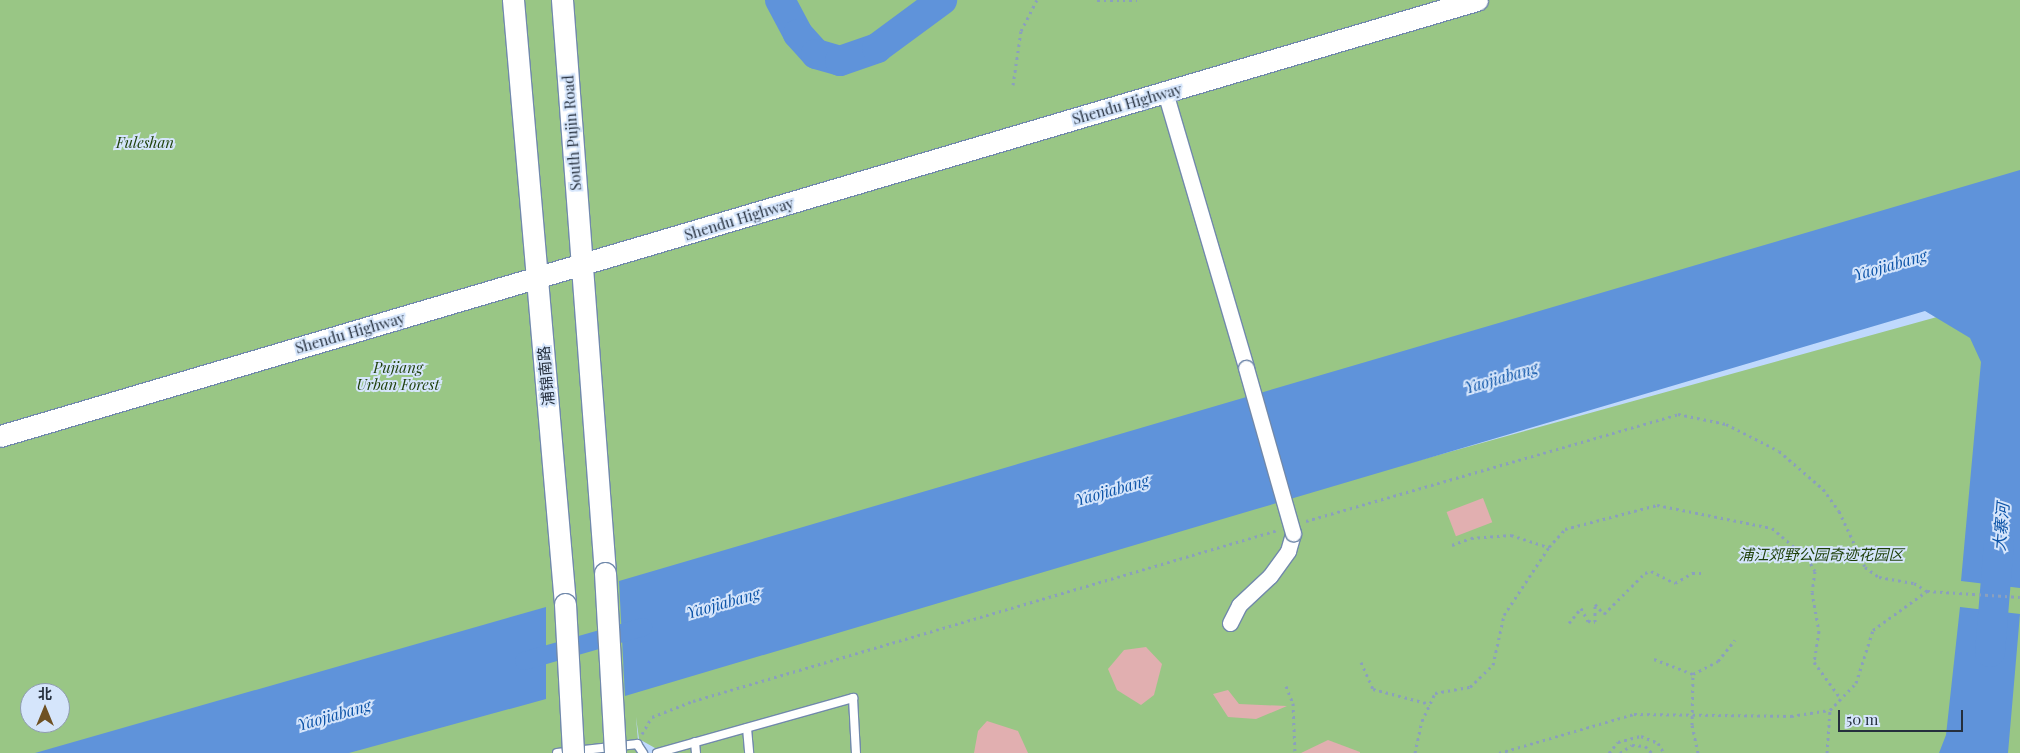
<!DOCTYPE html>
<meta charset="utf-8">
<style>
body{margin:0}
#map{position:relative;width:2020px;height:753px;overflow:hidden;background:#bfd9fd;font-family:"Playfair Display","Noto Sans SC",serif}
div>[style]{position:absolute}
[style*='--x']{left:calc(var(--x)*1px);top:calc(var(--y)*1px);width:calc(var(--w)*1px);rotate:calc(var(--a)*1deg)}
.green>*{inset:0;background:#99c685}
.water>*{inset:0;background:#5f93da}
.canal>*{height:18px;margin:-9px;padding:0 9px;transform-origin:9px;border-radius:9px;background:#5f93da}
.river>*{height:30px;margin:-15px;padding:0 15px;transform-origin:15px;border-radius:15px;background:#5f93da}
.building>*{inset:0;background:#e1afb0;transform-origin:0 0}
.path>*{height:3px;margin-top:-1.5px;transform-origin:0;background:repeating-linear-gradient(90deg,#8ba0bd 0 2.5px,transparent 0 6.5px)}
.roads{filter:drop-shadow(1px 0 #7189ab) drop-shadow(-1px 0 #7189ab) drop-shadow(0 1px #7189ab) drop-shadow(0 -1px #7189ab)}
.lane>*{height:8px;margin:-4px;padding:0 4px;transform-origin:4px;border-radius:4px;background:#fff}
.street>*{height:15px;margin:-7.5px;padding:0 7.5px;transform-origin:7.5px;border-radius:7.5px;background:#fff}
.secondary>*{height:21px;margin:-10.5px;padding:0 10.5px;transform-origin:10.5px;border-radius:10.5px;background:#fff}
.bridges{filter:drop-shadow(1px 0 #7189ab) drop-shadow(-1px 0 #7189ab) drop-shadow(0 1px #7189ab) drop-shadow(0 -1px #7189ab)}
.street-bridge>*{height:15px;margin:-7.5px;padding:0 7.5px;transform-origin:7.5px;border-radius:7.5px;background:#fff}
.secondary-bridge>*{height:21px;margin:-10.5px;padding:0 10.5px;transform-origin:10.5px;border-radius:10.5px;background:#fff}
span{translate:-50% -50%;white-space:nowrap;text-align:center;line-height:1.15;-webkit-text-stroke:4px #d5e5fb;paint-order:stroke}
.street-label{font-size:15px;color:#252f3d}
.park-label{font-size:15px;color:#1d3f08;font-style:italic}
.water-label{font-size:16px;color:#0d54a8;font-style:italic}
.north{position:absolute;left:20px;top:683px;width:50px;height:50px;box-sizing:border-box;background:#d5e5fb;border:1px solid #8f9caf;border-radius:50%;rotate:0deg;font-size:14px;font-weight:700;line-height:20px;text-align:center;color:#252f3d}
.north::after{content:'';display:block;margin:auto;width:18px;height:22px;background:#6e5124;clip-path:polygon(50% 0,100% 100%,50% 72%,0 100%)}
.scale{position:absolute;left:1838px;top:710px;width:125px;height:22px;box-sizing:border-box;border:2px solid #252f3d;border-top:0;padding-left:6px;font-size:15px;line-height:18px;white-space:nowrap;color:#252f3d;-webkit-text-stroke:4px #d5e5fb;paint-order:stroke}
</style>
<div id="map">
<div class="green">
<i style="clip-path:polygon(evenodd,0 0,2020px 0,2020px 269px,747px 658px,1319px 488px,2020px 294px,2020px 753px,655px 753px,655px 748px,639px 739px,636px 717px,639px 753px,0 753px,0 0,30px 693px,60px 693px,60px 723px,30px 723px,30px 693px)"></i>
</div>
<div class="water">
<i style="clip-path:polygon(2020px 170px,2020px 588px,1961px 581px,1981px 362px,1970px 338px,1925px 311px,625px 696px,619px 581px)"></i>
<i style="clip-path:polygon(546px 607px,546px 699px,349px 753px,35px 753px)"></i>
<i style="clip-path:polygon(1960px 607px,2020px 614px,2008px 753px,1939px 753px,1946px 735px)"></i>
</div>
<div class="canal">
<i style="--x:524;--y:661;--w:124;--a:-15.9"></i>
</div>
<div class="river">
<i style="--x:780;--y:0;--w:38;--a:62"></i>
<i style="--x:798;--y:34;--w:27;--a:48"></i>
<i style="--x:816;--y:54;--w:25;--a:16"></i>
<i style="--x:840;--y:61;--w:39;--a:-19"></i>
<i style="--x:877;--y:48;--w:81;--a:-36.4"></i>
<i style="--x:1990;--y:652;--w:109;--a:-85.3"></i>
</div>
<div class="building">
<i style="left:1483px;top:498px;width:26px;height:39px;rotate:69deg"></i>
<i style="clip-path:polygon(1146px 647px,1162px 664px,1154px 695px,1141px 705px,1117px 690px,1108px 669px,1124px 650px)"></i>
<i style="clip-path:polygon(1228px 690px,1239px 704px,1287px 706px,1256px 719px,1228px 717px,1213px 694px)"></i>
<i style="clip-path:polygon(987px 721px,1018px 731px,1028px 753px,974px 753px,978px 731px)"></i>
<i style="clip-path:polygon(1328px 740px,1360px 752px,1360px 753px,1301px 753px)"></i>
</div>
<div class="path">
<i style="--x:1097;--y:0;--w:40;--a:0"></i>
<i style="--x:1013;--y:85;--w:55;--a:-81.6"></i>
<i style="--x:1021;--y:31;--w:35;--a:-63"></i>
<i style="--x:1306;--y:521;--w:387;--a:-16"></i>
<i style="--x:1678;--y:414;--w:49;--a:11.8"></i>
<i style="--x:1726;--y:424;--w:59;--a:27"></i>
<i style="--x:1779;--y:451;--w:58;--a:40.8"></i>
<i style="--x:1823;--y:489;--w:27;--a:54"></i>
<i style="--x:1839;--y:511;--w:62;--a:65.1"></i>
<i style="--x:1865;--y:567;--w:17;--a:36"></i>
<i style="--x:1879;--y:577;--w:36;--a:10"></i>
<i style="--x:1914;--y:583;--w:15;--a:32"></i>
<i style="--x:1452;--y:545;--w:20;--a:-20"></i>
<i style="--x:1471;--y:538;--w:40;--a:-4.3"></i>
<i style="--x:1511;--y:535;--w:40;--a:18"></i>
<i style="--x:1549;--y:547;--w:24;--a:-48"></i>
<i style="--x:1565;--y:529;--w:95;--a:-14.6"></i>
<i style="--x:1657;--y:505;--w:117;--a:11.3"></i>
<i style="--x:1772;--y:528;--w:46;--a:40.6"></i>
<i style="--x:1807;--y:558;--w:15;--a:58"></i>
<i style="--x:1815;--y:571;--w:21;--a:98"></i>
<i style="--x:1812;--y:592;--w:40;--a:80"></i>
<i style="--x:1819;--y:631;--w:31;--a:99"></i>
<i style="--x:1814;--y:662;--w:46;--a:53.9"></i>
<i style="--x:1569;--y:623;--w:19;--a:-51"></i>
<i style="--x:1581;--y:608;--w:15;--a:62"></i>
<i style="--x:1588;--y:621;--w:7;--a:8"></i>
<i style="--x:1595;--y:622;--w:18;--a:-90"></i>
<i style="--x:1595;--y:604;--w:13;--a:48"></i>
<i style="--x:1604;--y:614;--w:58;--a:-45"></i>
<i style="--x:1645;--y:573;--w:6;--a:-18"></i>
<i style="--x:1651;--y:571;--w:27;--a:27"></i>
<i style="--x:1675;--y:583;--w:20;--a:-30"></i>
<i style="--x:1692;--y:573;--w:13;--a:0"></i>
<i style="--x:1654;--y:659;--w:42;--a:21"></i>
<i style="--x:1361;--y:662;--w:30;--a:66"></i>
<i style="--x:1373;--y:689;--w:59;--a:14.7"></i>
<i style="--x:1286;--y:686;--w:18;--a:68"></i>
<i style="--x:1293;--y:703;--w:50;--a:87.7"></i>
<i style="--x:642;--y:734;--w:20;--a:-60"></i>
<i style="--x:652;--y:717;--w:44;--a:-21.3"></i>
<i style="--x:693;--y:701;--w:609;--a:-16.29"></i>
<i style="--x:1415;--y:753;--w:33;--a:-78"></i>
<i style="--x:1422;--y:721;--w:31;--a:-65"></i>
<i style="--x:1435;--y:693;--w:36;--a:-10"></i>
<i style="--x:1470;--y:687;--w:32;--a:-44"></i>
<i style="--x:1493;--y:665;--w:51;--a:-77.6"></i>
<i style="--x:1504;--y:615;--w:82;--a:-56.5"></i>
<i style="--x:1499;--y:753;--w:141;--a:-16.1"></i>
<i style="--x:1634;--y:714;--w:157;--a:0.7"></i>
<i style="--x:1791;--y:716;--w:39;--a:-9"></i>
<i style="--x:1830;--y:710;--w:37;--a:-46"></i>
<i style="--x:1856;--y:683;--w:56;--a:-72.2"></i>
<i style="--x:1873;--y:630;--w:67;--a:-35.8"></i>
<i style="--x:1927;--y:591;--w:93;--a:3.7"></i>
<i style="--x:1609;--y:753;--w:14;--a:-51"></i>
<i style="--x:1618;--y:742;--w:24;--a:-15"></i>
<i style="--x:1641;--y:736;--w:18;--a:22"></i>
<i style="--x:1658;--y:743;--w:12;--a:59"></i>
<i style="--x:1620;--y:753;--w:14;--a:-34"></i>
<i style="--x:1632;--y:745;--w:13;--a:4"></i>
<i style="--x:1645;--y:746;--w:10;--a:45"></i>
<i style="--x:1698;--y:753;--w:29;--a:-102"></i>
<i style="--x:1692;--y:725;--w:51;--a:-88.9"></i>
<i style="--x:1693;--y:674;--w:28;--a:-27"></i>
<i style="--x:1718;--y:661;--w:27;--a:-51"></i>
<i style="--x:1827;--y:753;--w:43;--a:-86"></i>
</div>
<div class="roads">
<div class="lane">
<i style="--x:747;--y:728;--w:25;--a:85"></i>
<i style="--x:695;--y:742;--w:11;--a:85"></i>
<i style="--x:557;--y:753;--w:81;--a:-6.4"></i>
<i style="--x:637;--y:744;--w:11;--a:56"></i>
<i style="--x:657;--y:753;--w:204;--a:-15.7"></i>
<i style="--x:853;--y:698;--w:55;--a:86.9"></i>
</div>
<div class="street">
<i style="--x:1165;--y:92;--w:288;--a:73.6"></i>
<i style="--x:1230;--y:623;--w:20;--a:-63"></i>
<i style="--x:1239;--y:605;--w:42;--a:-43.1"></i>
<i style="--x:1270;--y:576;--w:31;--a:-54"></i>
<i style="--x:1288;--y:551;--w:19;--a:-74"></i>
</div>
<div class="secondary">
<i style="--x:513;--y:0;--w:606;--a:85.08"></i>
<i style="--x:562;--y:0;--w:575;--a:85.71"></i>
<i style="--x:0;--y:436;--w:1540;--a:-16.45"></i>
</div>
</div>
<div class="bridges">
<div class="street-bridge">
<i style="--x:1246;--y:368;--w:172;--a:74.1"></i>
</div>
<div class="secondary-bridge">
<i style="--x:605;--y:573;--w:180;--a:86.8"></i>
<i style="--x:565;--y:604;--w:149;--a:86.9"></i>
</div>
</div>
<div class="street-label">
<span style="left:1127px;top:104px;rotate:-16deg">Shendu Highway</span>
<span style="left:572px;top:133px;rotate:-94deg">South Pujin Road</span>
<span style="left:739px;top:219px;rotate:-17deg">Shendu Highway</span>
<span style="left:350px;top:333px;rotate:-16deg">Shendu Highway</span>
<span style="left:546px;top:376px;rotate:-95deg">浦锦南路</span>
</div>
<div class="park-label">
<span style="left:145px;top:143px">Fuleshan</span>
<span style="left:398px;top:376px">Pujiang<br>Urban Forest</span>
<span style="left:1821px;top:555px">浦江郊野公园奇迹花园区</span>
</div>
<div class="water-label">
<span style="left:1890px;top:265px;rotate:-16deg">Yaojiabang</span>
<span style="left:1501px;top:378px;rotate:-16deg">Yaojiabang</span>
<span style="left:1112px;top:490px;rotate:-16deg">Yaojiabang</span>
<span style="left:2001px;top:527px;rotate:-85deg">大寨河</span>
<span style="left:723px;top:603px;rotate:-16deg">Yaojiabang</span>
<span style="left:334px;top:715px;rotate:-16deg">Yaojiabang</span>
</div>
<div class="north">北</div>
<div class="scale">50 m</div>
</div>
